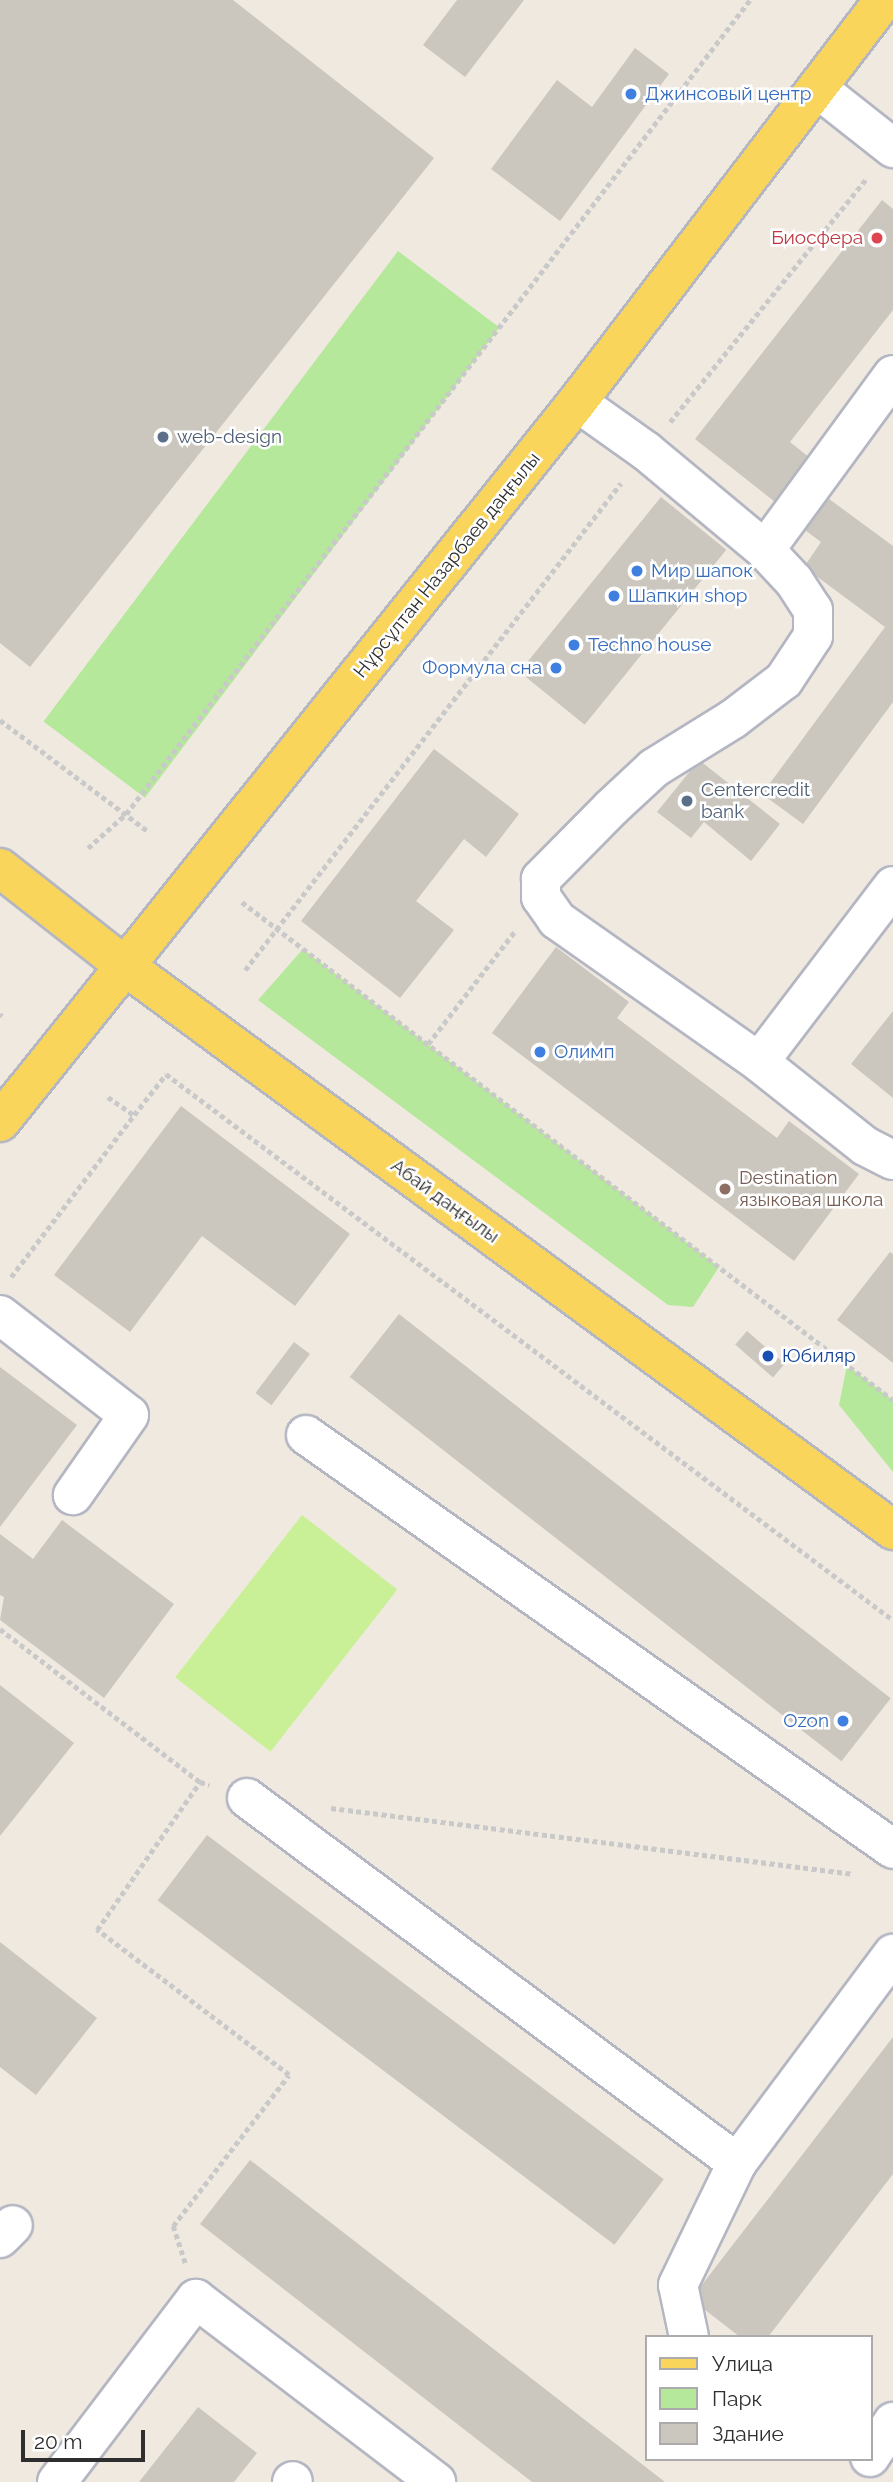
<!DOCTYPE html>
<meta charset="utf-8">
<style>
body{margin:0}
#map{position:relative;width:893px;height:2482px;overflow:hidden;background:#f0e9e0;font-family:Raleway,sans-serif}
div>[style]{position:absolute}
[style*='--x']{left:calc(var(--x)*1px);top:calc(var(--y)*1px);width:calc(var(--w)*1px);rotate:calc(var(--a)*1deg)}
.green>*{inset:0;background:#b5e89a;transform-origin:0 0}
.pitch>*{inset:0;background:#c9f096;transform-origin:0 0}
.building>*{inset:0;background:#cbc7be;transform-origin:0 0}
.path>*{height:4.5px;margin-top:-2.25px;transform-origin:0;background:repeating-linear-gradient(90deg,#c9c9c9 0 5px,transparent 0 8.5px)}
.roads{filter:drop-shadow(2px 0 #b4b6c2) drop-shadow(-2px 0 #b4b6c2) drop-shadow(0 2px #b4b6c2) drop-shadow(0 -2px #b4b6c2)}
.minor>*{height:38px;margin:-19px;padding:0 19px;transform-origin:19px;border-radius:19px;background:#fff}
.major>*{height:38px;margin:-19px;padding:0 19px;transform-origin:19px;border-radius:19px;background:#f9d55c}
.dots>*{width:19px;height:19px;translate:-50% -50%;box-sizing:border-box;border:4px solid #fff;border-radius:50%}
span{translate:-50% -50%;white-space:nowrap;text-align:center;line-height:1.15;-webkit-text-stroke:5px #fff;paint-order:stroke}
.shop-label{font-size:19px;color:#366cbe}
.left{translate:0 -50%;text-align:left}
.right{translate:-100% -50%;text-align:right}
.health-label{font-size:19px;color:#be3a42}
.service-label{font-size:19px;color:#4e5e75}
.street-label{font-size:19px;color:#2e2e2e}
.education-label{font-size:19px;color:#785e54}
.transit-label{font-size:19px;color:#164399}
.legend{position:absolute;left:645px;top:2335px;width:228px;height:126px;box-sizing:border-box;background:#fff;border:2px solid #ababab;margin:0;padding:9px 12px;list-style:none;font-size:21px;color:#2e2e2e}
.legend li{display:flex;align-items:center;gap:14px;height:35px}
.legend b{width:35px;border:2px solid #ababab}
.scale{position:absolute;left:21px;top:2430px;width:124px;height:32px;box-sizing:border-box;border:4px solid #2e2e2e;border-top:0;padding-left:9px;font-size:21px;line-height:24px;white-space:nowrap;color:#2e2e2e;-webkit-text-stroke:5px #fff;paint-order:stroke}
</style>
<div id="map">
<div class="green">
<i style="left:398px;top:251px;width:127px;height:589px;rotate:37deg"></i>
<i style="clip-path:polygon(303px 949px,719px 1267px,693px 1307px,668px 1305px,258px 1000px)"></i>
<i style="clip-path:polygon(847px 1365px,893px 1400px,893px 1472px,839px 1405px)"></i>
</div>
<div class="pitch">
<i style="left:302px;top:1515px;width:121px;height:206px;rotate:38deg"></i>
</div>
<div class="building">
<i style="clip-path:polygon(0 0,233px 0,434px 158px,30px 667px,0 643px)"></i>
<i style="clip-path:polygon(457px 0,524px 0,465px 77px,423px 45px)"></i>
<i style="clip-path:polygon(635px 48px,669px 74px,560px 221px,491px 169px,557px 80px,592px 107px)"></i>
<i style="clip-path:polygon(882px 200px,893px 209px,893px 310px,790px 442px,810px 458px,775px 502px,695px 439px)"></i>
<i style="clip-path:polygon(821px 493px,893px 546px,893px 702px,803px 824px,762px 794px,885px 627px,804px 567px,821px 542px,798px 525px)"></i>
<i style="left:661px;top:497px;width:84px;height:225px;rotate:39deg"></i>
<i style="clip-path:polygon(434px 749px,519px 814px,486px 857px,464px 839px,416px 901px,454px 930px,400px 998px,301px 921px)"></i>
<i style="clip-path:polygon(699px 760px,780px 824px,751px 861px,704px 822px,691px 838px,657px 812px)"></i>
<i style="clip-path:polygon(556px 947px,629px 1002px,617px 1018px,777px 1138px,789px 1121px,859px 1174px,794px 1261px,492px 1033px)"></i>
<i style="clip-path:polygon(893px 1011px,893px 1098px,851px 1064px)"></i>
<i style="clip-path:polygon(181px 1106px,350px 1234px,295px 1306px,202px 1236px,130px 1332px,54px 1275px)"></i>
<i style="clip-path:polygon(890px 1252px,893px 1254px,893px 1363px,837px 1320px)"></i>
<i style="left:399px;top:1314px;width:624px;height:80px;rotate:38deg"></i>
<i style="left:747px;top:1331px;width:50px;height:18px;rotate:41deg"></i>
<i style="left:294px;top:1342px;width:20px;height:64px;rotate:37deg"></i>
<i style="clip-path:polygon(0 1367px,77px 1425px,0 1527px)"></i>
<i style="clip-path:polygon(62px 1520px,174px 1604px,104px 1698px,0 1620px,4px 1597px,0 1595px,0 1534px,33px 1559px)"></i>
<i style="clip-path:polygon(0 1685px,74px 1743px,0 1836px)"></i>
<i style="left:207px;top:1835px;width:572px;height:82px;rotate:37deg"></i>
<i style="clip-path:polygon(0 1942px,97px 2018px,36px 2095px,0 2067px)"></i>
<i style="clip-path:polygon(893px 2037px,893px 2174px,768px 2337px,740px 2337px,691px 2299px)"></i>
<i style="clip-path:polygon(250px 2160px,665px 2482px,532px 2482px,200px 2224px)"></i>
<i style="clip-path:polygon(198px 2407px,257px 2453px,234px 2482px,139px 2482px)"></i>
</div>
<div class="path">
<i style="--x:670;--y:422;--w:314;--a:-51.1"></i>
<i style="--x:0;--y:720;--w:186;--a:36.9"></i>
<i style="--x:88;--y:848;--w:51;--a:-41.8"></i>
<i style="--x:126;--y:814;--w:1026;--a:-52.53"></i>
<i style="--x:242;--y:902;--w:820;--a:37.42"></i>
<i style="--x:245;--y:970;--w:615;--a:-52.33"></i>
<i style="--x:0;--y:1014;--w:3;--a:45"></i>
<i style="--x:428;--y:1044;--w:143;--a:-52.4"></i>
<i style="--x:108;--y:1097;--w:32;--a:35"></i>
<i style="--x:134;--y:1115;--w:52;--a:-52"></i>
<i style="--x:166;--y:1074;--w:909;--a:36.91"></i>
<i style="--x:11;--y:1277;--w:203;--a:-52.8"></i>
<i style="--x:0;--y:1629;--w:252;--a:37.4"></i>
<i style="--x:331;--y:1808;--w:527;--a:7.19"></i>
<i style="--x:185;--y:2263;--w:39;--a:-108"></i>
<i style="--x:173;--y:2226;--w:190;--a:-52.5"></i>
<i style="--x:289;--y:2075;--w:241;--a:-142.9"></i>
<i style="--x:97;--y:1930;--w:180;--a:-55.2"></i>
<i style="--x:200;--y:1782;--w:10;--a:17"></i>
</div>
<div class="roads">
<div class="minor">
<i style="--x:817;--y:88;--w:97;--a:38.3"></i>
<i style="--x:893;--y:375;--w:217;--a:126.2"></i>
<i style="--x:765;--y:550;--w:42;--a:46.9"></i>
<i style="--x:794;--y:581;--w:35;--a:57"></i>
<i style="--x:813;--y:610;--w:26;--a:90"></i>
<i style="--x:813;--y:636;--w:53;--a:123.4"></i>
<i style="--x:784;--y:680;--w:64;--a:142.6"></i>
<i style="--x:733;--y:719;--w:93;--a:148.2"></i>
<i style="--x:654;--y:768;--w:59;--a:137.1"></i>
<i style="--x:611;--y:808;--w:100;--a:134.6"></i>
<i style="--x:541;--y:879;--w:18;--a:90"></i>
<i style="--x:541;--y:897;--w:28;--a:55"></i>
<i style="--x:557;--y:920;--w:247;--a:35.1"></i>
<i style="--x:759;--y:1062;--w:135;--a:38.4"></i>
<i style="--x:865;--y:1146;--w:31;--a:27"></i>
<i style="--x:577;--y:402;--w:85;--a:35.4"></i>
<i style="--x:646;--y:451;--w:155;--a:39.8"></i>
<i style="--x:759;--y:1062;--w:221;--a:-52.7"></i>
<i style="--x:0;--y:1315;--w:163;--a:37.8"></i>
<i style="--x:129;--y:1415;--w:98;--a:125"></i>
<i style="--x:306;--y:1435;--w:718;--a:35.19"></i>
<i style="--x:247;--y:1798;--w:611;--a:36.68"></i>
<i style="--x:737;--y:2163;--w:261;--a:-53.3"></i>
<i style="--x:0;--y:2238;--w:18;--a:-45"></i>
<i style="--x:689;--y:2337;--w:53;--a:-101.9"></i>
<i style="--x:678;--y:2285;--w:136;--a:-64.2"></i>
<i style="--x:870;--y:2457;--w:42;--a:-56.7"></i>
<i style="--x:57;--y:2482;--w:230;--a:-52.8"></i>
<i style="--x:196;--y:2299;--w:302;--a:37.3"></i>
<i style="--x:292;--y:2482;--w:1;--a:-45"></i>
</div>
<div class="major">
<i style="--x:0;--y:868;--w:159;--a:38.1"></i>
<i style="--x:125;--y:966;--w:953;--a:36.29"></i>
<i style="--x:0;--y:1122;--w:923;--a:-51.29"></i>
<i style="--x:577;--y:402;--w:506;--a:-52.63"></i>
</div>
</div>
<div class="dots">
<i style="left:631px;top:94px;background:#3f7fe0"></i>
<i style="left:877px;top:238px;background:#e0444e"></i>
<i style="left:163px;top:437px;background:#5c6f8a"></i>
<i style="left:637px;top:571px;background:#3f7fe0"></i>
<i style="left:614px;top:596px;background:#3f7fe0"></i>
<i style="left:574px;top:645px;background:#3f7fe0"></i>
<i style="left:556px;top:668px;background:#3f7fe0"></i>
<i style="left:687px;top:801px;background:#5c6f8a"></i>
<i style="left:540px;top:1052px;background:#3f7fe0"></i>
<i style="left:725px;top:1189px;background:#8d6e63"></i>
<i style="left:768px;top:1356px;background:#1a4fb4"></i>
<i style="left:843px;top:1721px;background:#3f7fe0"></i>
</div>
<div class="shop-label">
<span class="left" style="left:645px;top:94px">Джинсовый центр</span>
<span class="left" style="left:651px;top:571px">Мир шапок</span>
<span class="left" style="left:628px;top:596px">Шапкин shop</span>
<span class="left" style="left:588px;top:645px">Techno house</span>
<span class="right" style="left:542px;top:668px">Формула сна</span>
<span class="left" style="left:554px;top:1052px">Олимп</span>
<span class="right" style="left:829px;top:1721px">Ozon</span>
</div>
<div class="health-label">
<span class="right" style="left:863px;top:238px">Биосфера</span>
</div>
<div class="service-label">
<span class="left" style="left:177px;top:437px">web-design</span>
<span class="left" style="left:701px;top:801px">Centercredit<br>bank</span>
</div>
<div class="street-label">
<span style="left:447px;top:565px;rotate:-51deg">Нұрсұлтан Назарбаев даңғылы</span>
<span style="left:445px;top:1201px;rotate:36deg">Абай даңғылы</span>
</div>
<div class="education-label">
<span class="left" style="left:739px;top:1189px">Destination<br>языковая школа</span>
</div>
<div class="transit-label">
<span class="left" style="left:782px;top:1356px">Юбиляр</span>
</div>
<ul class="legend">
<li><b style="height:9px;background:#f9d55c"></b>Улица</li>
<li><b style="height:19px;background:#b5e89a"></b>Парк</li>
<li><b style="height:19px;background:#cbc7be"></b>Здание</li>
</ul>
<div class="scale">20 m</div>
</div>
